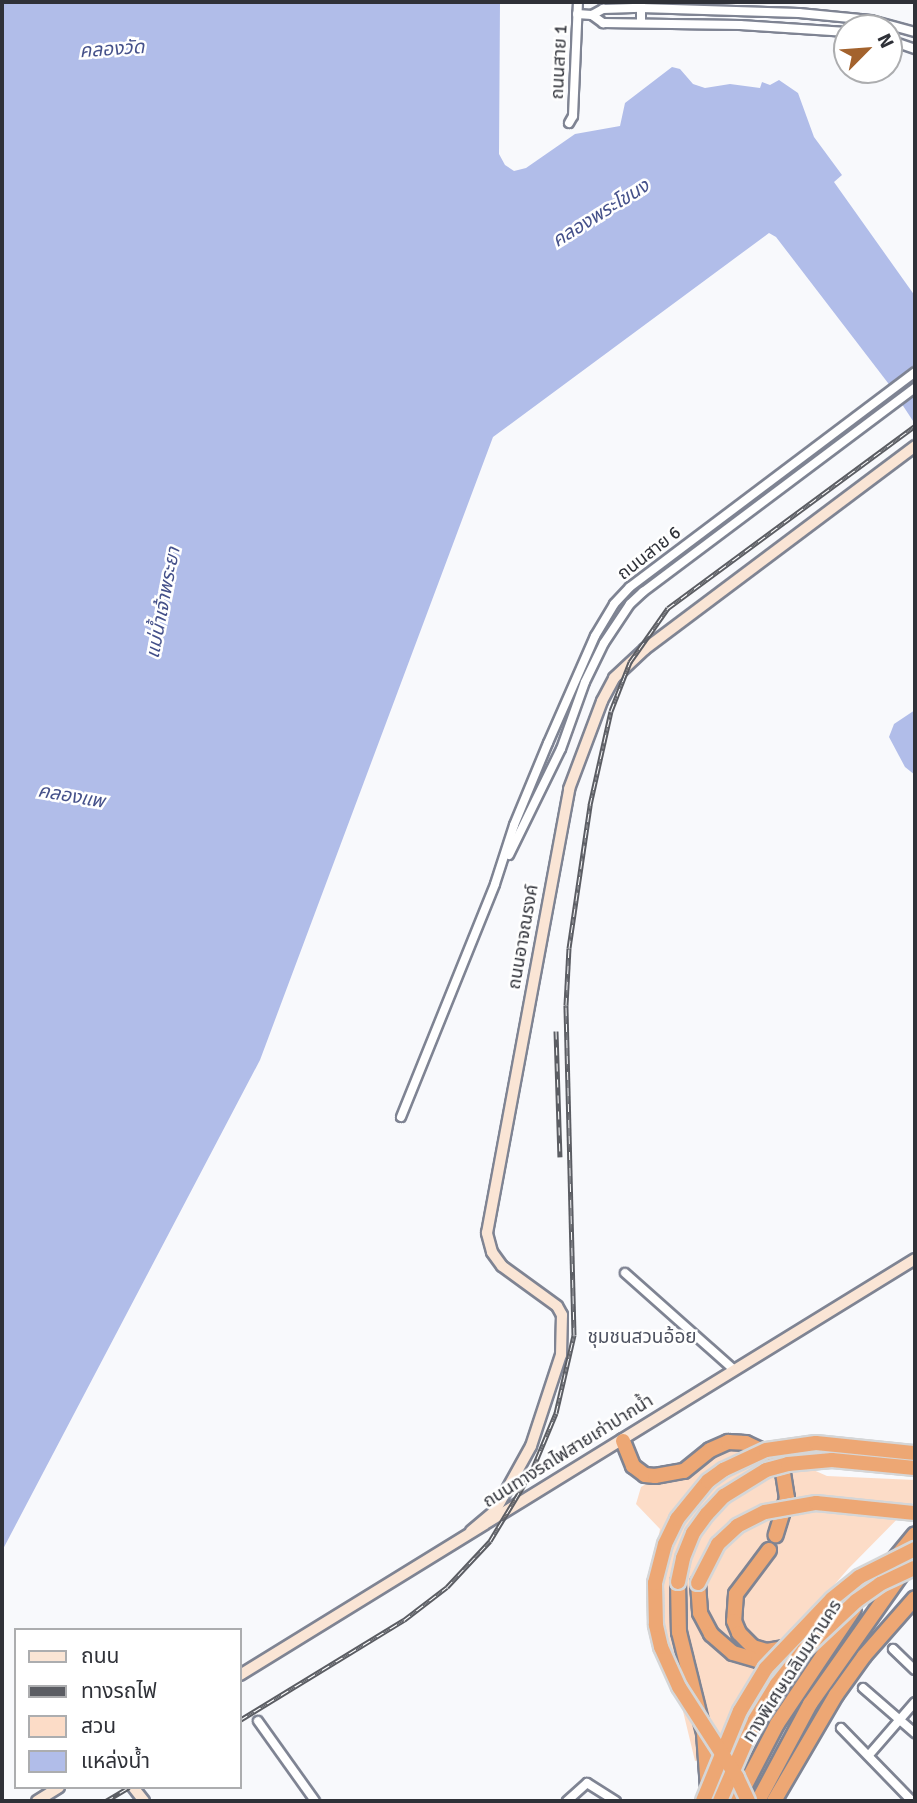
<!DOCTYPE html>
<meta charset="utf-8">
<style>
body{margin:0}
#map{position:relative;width:917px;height:1803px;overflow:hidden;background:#f8f9fc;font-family:Signika,"Noto Sans Thai",sans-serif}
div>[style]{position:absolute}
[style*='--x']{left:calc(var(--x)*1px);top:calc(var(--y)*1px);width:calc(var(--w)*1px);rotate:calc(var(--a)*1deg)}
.green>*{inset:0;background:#fcdcc7}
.water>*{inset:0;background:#b1bde9}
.roads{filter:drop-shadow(2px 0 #7f8493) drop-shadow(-2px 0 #7f8493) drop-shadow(0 2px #7f8493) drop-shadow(0 -2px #7f8493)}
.street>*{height:8px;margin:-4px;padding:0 4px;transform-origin:4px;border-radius:4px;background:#fff}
.secondary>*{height:10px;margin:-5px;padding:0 5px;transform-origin:5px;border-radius:5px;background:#fae5d5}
.highway>*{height:14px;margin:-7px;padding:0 7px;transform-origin:7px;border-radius:7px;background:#eda774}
.rail>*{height:5px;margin-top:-2.5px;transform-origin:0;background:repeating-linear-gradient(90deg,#fff 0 8px,#5b5d63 0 16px);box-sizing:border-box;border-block:2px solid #5b5d63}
.bridges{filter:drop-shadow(2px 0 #d5d6d7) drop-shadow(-2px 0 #d5d6d7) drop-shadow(0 2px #d5d6d7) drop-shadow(0 -2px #d5d6d7)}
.highway-bridge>*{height:14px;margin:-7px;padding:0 7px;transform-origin:7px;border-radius:7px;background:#eda774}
span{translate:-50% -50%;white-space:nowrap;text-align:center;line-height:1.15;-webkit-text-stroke:5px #fff;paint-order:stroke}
.street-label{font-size:18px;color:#2f3138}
.water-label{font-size:19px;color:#45518a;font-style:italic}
.neighbourhood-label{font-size:19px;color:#4e5260}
.frame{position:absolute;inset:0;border:4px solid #2f3138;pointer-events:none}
.legend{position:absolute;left:14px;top:1628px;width:228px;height:161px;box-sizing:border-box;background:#fff;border:2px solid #acadaf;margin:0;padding:9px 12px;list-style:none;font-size:21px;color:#2f3138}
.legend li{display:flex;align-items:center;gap:14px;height:35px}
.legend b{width:35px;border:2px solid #acadaf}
.north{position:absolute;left:833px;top:14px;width:70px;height:70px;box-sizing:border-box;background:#fff;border:2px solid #acadaf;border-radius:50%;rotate:65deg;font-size:19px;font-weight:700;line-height:28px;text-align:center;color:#2f3138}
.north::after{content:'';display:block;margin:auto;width:24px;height:32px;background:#a3622d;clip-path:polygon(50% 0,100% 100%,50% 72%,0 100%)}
</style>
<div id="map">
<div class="green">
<i style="clip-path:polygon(722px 1438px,750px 1442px,827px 1476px,915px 1480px,915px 1501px,848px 1569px,752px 1680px,720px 1755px,695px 1761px,682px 1707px,652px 1643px,648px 1601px,660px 1529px,636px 1504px,641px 1487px)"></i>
</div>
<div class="water">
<i style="clip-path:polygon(2px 2px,500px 2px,499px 154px,505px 165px,514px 171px,526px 168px,575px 134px,620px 126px,625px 103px,672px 67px,680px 69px,693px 84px,705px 88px,730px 84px,760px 88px,762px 82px,770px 85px,779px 80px,798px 93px,814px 137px,842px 175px,834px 182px,915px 296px,915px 424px,888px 383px,776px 237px,769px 233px,493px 437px,260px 1060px,2px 1551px)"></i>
<i style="clip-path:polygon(915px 710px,915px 775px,905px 767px,889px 737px,894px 724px)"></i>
</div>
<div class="roads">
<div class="street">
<i style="--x:577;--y:14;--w:15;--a:4"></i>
<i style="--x:592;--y:15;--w:14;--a:36"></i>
<i style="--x:603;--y:23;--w:137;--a:0.8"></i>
<i style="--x:740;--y:25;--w:107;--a:3.7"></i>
<i style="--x:592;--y:15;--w:13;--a:-29"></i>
<i style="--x:603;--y:9;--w:38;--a:-2"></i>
<i style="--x:641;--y:8;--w:158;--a:1.8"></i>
<i style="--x:799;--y:13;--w:72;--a:5.6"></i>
<i style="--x:871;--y:20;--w:46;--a:15.3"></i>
<i style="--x:641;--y:23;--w:21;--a:-90"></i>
<i style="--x:889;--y:40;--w:28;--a:19"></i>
<i style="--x:569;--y:123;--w:8;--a:-60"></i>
<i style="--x:573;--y:116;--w:114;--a:-87.5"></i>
<i style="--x:509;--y:855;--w:118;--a:-63.9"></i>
<i style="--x:561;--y:749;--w:71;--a:-70.3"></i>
<i style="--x:585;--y:682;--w:43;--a:-64"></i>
<i style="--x:604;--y:643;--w:47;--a:-56.3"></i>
<i style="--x:630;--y:604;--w:18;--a:-43"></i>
<i style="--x:643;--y:592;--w:340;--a:-36.9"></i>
<i style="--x:401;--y:1117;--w:251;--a:-68"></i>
<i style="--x:495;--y:884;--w:62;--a:-72.1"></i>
<i style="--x:514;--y:825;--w:89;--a:-67.5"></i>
<i style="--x:548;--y:743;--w:117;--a:-66.3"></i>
<i style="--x:595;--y:636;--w:37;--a:-59"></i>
<i style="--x:614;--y:604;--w:23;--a:-47"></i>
<i style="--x:630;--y:587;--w:357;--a:-37"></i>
<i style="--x:625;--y:1273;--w:144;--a:41.6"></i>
<i style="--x:893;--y:1649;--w:30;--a:44"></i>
<i style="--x:863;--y:1688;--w:69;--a:40.9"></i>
<i style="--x:258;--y:1721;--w:98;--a:54.5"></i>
<i style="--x:841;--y:1728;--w:102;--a:45.8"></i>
<i style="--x:869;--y:1755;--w:70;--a:-49"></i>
<i style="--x:567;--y:1801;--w:27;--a:-42"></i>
<i style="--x:587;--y:1783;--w:34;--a:32"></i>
</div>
<div class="secondary">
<i style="--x:471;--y:1531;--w:31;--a:-40"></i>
<i style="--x:495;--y:1511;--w:74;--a:-61"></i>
<i style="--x:531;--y:1446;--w:96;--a:-71.8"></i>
<i style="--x:561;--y:1355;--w:40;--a:-88.6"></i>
<i style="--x:562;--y:1315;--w:10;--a:-119"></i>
<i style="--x:557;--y:1306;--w:68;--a:-144"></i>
<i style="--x:502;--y:1266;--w:17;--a:-126"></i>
<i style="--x:492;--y:1252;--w:20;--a:-105"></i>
<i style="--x:487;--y:1233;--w:452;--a:-79.5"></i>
<i style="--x:569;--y:789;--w:94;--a:-69.4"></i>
<i style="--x:602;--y:701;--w:26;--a:-62"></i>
<i style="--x:614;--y:678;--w:42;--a:-43.1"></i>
<i style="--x:645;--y:649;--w:338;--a:-36.9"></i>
<i style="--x:240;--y:1675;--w:793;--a:-31.65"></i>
<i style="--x:133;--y:1787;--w:18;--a:52"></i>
<i style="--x:37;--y:1801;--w:26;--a:-32"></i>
</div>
<div class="highway">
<i style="--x:623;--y:1441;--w:27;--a:68"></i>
<i style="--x:633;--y:1466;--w:15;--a:37"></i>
<i style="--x:645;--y:1475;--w:10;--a:6"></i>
<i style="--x:655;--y:1476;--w:29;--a:-10"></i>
<i style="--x:684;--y:1471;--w:33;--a:-39"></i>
<i style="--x:710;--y:1450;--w:20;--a:-24"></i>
<i style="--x:728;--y:1442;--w:18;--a:3"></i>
<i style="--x:746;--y:1443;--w:29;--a:25"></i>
<i style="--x:772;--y:1455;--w:21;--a:59"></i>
<i style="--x:783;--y:1473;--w:25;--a:81"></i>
<i style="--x:787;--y:1498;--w:39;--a:107"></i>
<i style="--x:769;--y:1550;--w:55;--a:126.9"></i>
<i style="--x:736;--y:1594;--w:27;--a:94"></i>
<i style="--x:734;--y:1621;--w:13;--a:67"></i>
<i style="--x:739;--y:1633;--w:20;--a:45"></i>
<i style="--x:753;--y:1647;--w:15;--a:16"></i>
<i style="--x:767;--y:1651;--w:22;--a:-10"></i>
<i style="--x:678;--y:1582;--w:50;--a:88.9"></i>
<i style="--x:679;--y:1632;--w:104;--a:76.1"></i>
<i style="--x:704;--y:1733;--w:56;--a:85.9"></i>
<i style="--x:698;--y:1583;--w:30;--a:86"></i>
<i style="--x:700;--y:1613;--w:24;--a:62"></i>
<i style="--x:711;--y:1634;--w:29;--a:41"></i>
<i style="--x:733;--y:1653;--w:26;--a:16"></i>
<i style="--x:758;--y:1660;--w:20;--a:0"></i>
<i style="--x:778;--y:1660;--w:21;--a:-35"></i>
<i style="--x:795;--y:1648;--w:71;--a:-46.7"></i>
<i style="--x:869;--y:1590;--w:72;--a:-50.6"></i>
<i style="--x:737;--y:1801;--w:87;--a:-62.5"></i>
<i style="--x:777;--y:1724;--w:138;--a:-56.2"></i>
<i style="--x:758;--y:1801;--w:110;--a:-61.8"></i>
<i style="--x:810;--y:1704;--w:182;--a:-54.8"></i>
<i style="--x:774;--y:1801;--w:123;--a:-59.7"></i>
<i style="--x:836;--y:1695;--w:48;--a:-54.3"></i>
<i style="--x:864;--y:1656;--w:77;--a:-48.7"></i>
</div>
</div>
<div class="rail">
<i style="--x:556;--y:1031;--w:126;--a:88.2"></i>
<i style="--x:240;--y:1720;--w:192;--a:-31.4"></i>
<i style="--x:404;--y:1620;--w:54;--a:-37.5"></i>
<i style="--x:447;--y:1587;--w:63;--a:-46.9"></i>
<i style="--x:490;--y:1541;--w:79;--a:-58.9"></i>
<i style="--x:531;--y:1473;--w:65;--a:-67.4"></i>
<i style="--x:556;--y:1413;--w:80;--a:-77"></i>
<i style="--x:574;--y:1335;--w:330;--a:-91.4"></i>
<i style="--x:566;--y:1005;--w:57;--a:-87"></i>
<i style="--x:569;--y:948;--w:145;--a:-81.6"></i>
<i style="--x:590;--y:805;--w:96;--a:-77.4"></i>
<i style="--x:611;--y:711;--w:53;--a:-68.8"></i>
<i style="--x:630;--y:662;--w:66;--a:-54.9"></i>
<i style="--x:668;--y:608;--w:307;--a:-36.4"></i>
<i style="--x:106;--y:1801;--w:27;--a:-31"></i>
</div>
<div class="bridges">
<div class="highway-bridge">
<i style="--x:678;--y:1582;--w:25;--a:-78"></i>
<i style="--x:683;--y:1558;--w:27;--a:-68"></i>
<i style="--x:693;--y:1533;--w:24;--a:-54"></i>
<i style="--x:707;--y:1514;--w:25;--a:-47"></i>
<i style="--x:724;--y:1496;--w:49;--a:-31.8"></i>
<i style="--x:766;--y:1470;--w:23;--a:-15"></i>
<i style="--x:788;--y:1464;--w:44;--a:-5.2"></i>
<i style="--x:832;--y:1460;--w:83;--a:5.5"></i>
<i style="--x:698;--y:1583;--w:44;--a:-62.9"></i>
<i style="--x:718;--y:1544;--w:26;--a:-43"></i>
<i style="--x:737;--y:1526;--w:31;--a:-27"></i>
<i style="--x:765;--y:1512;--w:52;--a:-10"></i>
<i style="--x:816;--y:1503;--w:100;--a:5.8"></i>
<i style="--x:703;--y:1801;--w:97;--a:-67.7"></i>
<i style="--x:740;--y:1711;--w:50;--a:-58.8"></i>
<i style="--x:766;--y:1668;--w:95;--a:-46.3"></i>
<i style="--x:832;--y:1599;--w:35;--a:-39"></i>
<i style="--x:859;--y:1577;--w:63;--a:-26.6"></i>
<i style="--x:720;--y:1801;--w:88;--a:-66.6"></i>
<i style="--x:755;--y:1720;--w:42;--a:-58.6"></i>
<i style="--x:777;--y:1684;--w:43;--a:-51.5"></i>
<i style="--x:804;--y:1650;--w:71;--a:-43.3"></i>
<i style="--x:856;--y:1601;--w:29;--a:-35"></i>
<i style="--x:880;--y:1584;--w:38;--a:-25"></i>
<i style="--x:748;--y:1801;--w:26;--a:-115"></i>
<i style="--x:737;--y:1777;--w:107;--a:-122.8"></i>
<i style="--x:679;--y:1687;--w:44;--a:-114.2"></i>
<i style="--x:661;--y:1647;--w:23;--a:-103"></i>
<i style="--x:656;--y:1625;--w:42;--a:-91.4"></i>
<i style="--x:655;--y:1583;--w:40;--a:-75.6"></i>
<i style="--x:665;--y:1544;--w:28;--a:-64"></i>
<i style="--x:677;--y:1519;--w:49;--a:-50.8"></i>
<i style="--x:708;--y:1481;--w:19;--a:-36"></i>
<i style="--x:723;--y:1470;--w:47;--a:-24.9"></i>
<i style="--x:766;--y:1450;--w:50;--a:-8"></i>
<i style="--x:816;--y:1443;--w:100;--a:5.8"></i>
</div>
</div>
<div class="street-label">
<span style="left:559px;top:62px;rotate:-87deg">ถนนสาย 1</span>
<span style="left:649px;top:553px;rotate:-38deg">ถนนสาย 6</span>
<span style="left:523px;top:937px;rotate:-80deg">ถนนอาจณรงค์</span>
<span style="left:568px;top:1451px;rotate:-32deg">ถนนทางรถไฟสายเก่าปากน้ำ</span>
<span style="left:792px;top:1671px;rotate:-57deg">ทางพิเศษเฉลิมมหานคร</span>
</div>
<div class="water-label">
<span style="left:112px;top:50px;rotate:-4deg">คลองวัด</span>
<span style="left:601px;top:214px;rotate:-32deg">คลองพระโขนง</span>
<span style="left:164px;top:603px;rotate:-79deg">แม่น้ำเจ้าพระยา</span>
<span style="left:71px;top:797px;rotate:10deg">คลองแพ</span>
</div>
<div class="neighbourhood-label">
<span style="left:642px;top:1338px">ชุมชนสวนอ้อย</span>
</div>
<div class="frame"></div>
<ul class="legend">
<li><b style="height:9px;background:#fae5d5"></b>ถนน</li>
<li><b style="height:9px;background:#5b5d63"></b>ทางรถไฟ</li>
<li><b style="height:19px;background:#fcdcc7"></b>สวน</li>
<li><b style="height:19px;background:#b1bde9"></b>แหล่งน้ำ</li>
</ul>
<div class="north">N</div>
</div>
